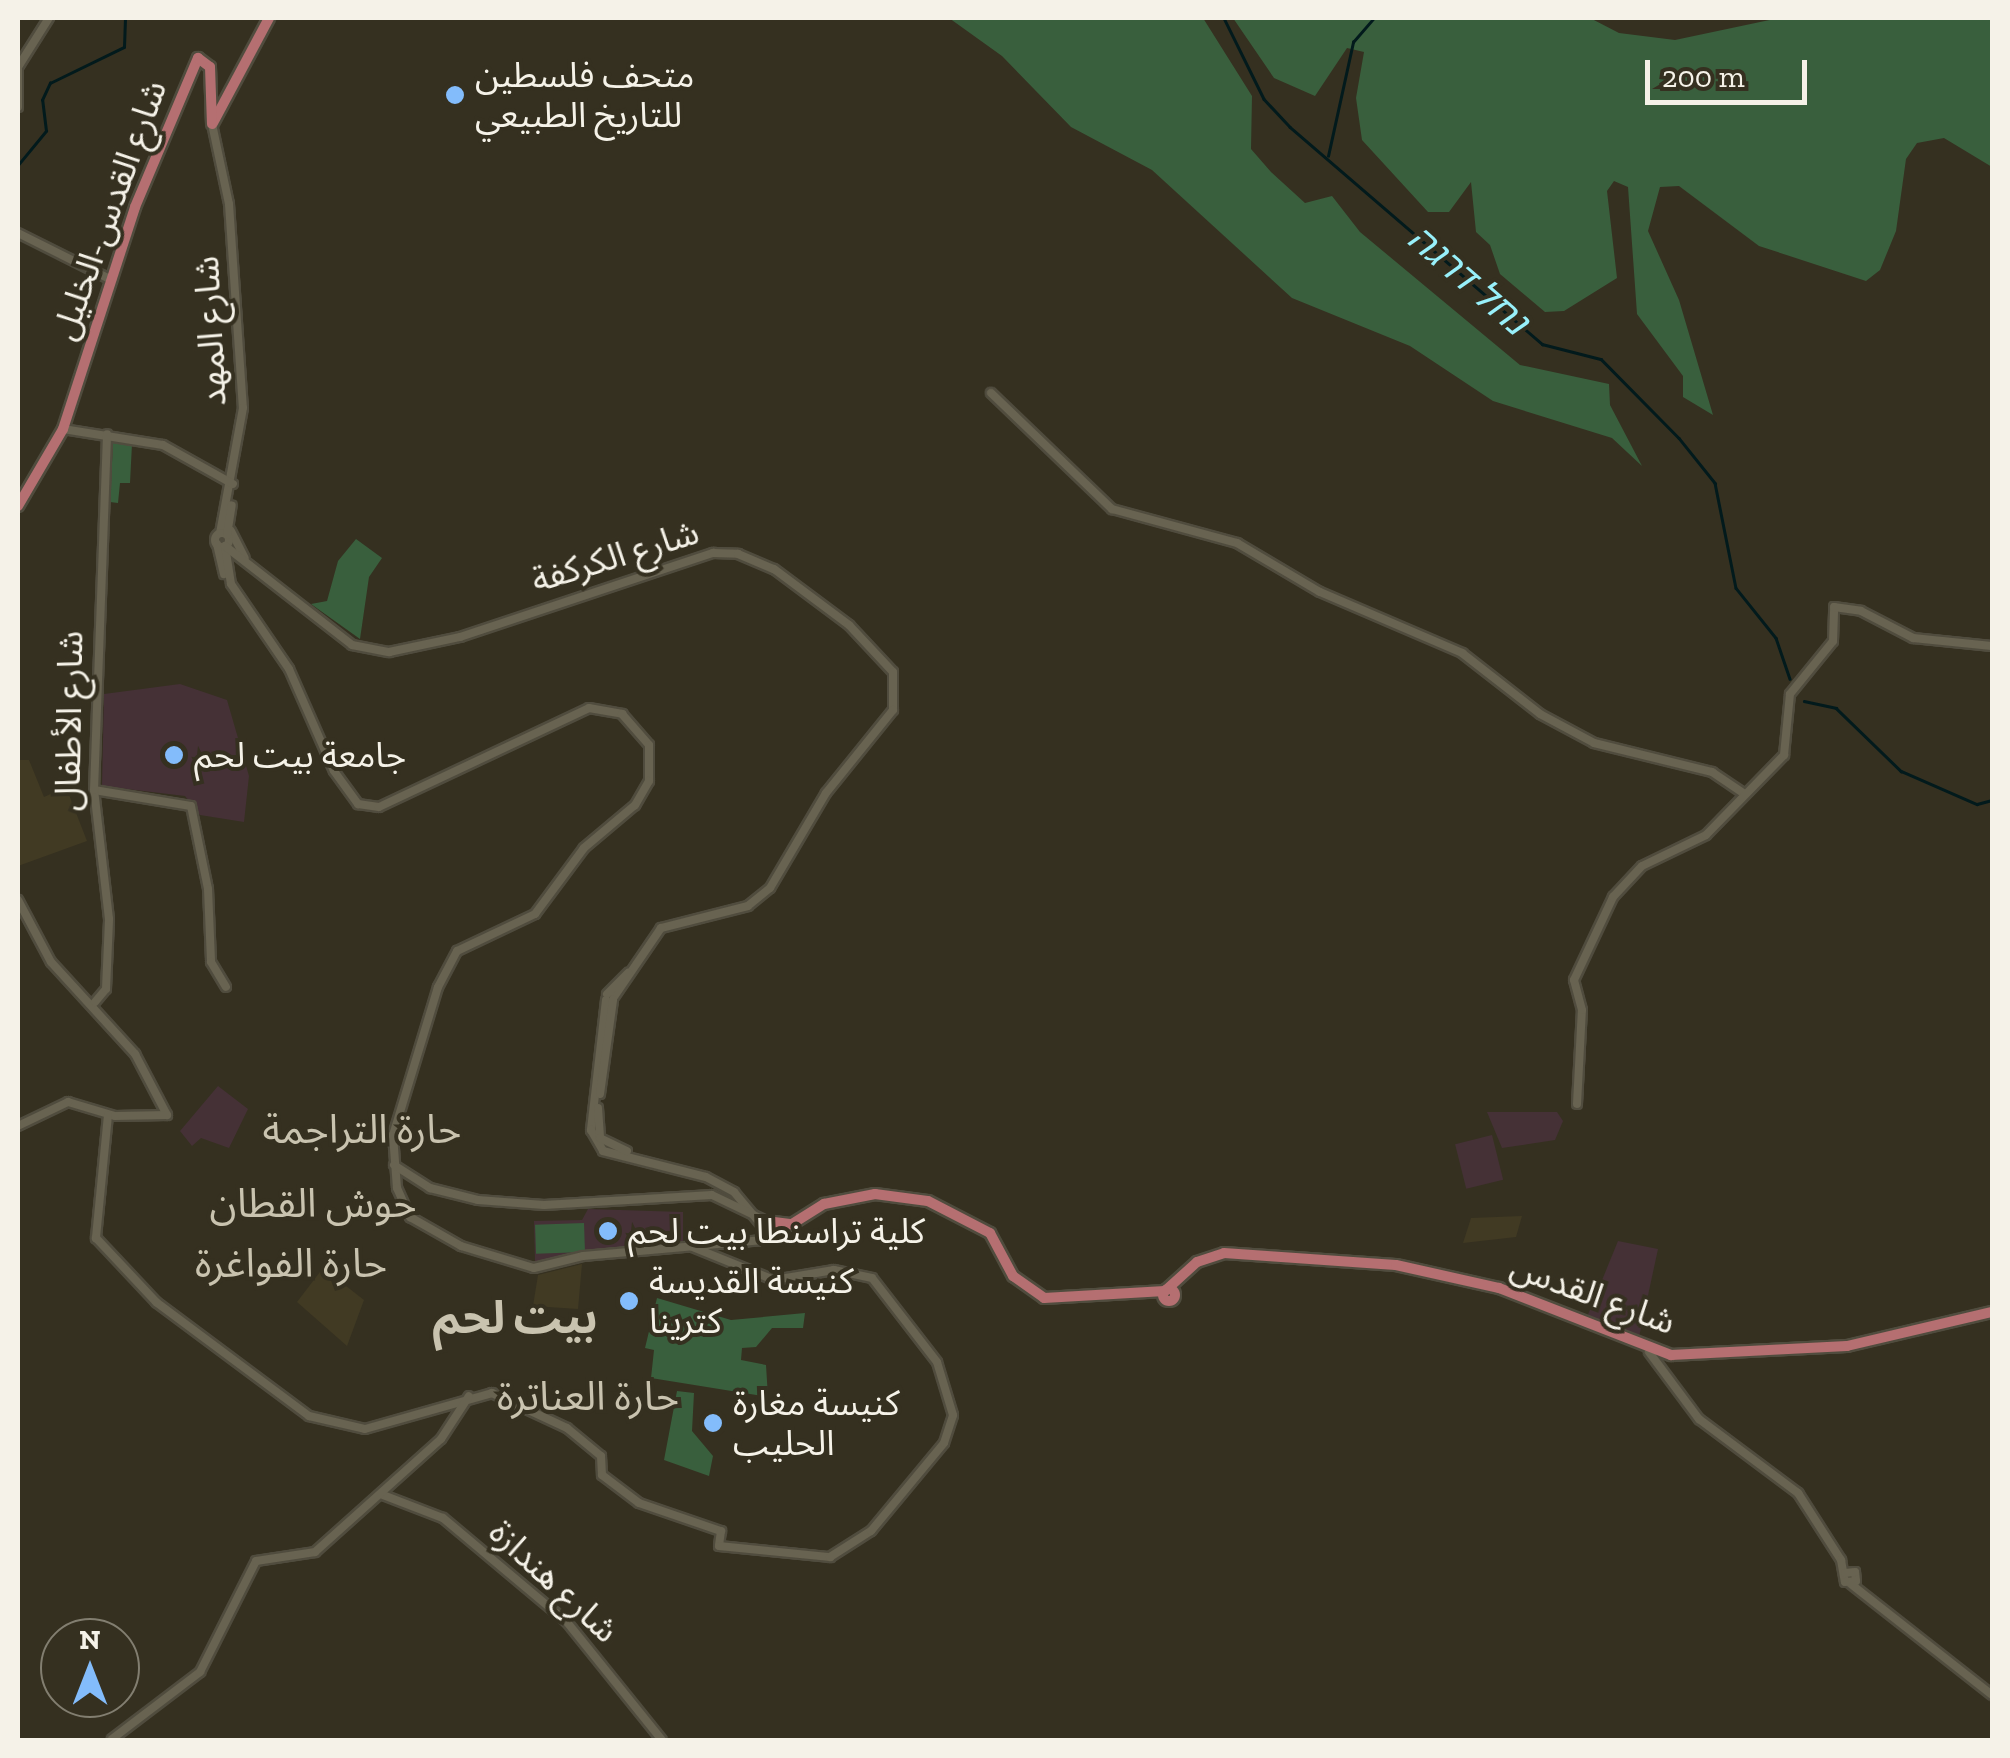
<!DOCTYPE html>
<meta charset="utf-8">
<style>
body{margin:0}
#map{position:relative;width:2010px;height:1758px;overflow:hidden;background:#353020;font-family:"Zilla Slab","Noto Sans Arabic","Noto Sans Hebrew",serif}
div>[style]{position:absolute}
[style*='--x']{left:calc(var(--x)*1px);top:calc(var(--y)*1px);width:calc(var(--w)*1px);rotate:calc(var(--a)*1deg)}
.built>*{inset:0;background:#413a23}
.education>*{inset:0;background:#453136;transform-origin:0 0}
.green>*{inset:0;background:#395f3d;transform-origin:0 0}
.stream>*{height:2.5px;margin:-1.25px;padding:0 1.25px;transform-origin:1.25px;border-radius:1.25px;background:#021a1c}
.roads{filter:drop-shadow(2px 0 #504c3e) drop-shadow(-2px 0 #504c3e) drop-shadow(0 2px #504c3e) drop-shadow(0 -2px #504c3e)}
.minor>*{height:8px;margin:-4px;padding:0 4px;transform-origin:4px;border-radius:4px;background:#686351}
.minor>.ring{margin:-4px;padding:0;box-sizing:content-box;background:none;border:8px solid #686351;border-radius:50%}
.major>*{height:10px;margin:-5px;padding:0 5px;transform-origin:5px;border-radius:5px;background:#b56f71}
.major>.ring{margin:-5px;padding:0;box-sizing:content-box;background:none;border:10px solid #b56f71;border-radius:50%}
.dots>*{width:28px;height:28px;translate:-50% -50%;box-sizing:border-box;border:5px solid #353020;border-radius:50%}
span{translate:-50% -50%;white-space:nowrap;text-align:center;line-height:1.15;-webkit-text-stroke:8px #353020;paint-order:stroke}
.poi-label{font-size:35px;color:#f5f2e8}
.left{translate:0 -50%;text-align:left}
.street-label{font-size:35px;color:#f5f2e8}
.water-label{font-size:38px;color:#98f0fa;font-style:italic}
.quarter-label{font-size:40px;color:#c9c3af}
.district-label{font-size:45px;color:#c9c3af;font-weight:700}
.frame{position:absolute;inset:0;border:20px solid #f5f2e8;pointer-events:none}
.north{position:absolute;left:40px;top:1618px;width:100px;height:100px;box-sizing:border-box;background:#353020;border:2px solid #827e70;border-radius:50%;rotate:0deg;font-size:28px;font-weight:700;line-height:40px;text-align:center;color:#f5f2e8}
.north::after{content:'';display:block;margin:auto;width:35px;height:45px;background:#83bcfb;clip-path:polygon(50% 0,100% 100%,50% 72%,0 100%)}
.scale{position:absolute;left:1645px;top:60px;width:162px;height:45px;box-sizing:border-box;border:5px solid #f5f2e8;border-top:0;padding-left:12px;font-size:30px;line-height:35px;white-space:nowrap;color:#f5f2e8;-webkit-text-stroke:8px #353020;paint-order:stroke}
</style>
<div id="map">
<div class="built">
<i style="clip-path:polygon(18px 760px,29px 760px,44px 797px,66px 787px,87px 841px,18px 866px)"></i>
<i style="clip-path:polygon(1522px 1216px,1516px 1237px,1463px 1243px,1471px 1218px)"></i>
<i style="clip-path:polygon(582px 1264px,578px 1309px,533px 1306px,538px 1275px)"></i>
<i style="clip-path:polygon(323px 1268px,364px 1300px,347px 1346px,297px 1302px)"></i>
</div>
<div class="education">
<i style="clip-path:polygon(180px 684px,227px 700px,249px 776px,244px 822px,200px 815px,185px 796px,102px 786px,104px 694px)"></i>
<i style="clip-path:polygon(218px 1086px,248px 1109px,229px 1148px,201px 1138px,192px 1146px,180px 1131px)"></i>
<i style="clip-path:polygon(1487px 1112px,1557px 1112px,1563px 1121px,1555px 1140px,1502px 1148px)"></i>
<i style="left:1492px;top:1135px;width:46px;height:38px;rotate:76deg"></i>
<i style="clip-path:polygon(588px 1209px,683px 1212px,683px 1241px,535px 1262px,534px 1221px,582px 1220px)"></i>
<i style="clip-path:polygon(1618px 1241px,1658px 1249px,1639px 1337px,1587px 1317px)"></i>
</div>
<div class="green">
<i style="clip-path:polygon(949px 18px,1203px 18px,1252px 96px,1251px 149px,1271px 172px,1305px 203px,1332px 196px,1360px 232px,1520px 365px,1609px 384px,1610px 405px,1642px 466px,1612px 438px,1493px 401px,1410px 346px,1292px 298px,1152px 170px,1071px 127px,1002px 56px)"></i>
<i style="clip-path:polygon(1233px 18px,1590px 18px,1619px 33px,1675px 40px,1779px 18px,1992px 18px,1992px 167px,1944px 138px,1917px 143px,1906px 159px,1896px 231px,1880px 270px,1866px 281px,1759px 246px,1679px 186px,1660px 187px,1648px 231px,1679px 300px,1713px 415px,1683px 397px,1683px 376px,1637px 314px,1628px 187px,1614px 181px,1607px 191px,1617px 278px,1564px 311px,1545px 312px,1500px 274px,1490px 245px,1476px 232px,1471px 182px,1449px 212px,1428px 212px,1362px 140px,1356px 98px,1364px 52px,1347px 48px,1315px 96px,1274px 78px)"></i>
<i style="clip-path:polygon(113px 441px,132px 444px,130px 483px,120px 483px,118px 503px,110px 502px)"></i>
<i style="clip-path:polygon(356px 539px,382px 558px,369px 577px,360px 639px,311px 604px,327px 601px,338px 561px)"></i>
<i style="left:584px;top:1223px;width:29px;height:49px;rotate:88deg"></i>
<i style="clip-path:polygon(657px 1298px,731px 1320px,805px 1313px,803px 1328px,772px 1328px,756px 1347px,742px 1348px,741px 1360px,766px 1365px,768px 1397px,651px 1378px,654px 1350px,645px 1348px)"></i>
<i style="clip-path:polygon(677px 1391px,694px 1393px,692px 1431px,713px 1456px,709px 1476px,664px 1460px)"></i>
</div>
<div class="stream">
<i style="--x:1224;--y:18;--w:90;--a:63.7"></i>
<i style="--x:1264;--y:99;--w:38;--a:47"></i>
<i style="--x:1290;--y:127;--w:333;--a:40.7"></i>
<i style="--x:1542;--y:344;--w:61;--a:14.3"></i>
<i style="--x:1601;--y:359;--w:111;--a:45.4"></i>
<i style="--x:1679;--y:438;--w:58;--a:51.3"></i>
<i style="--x:1715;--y:483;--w:107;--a:78.7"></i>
<i style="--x:1736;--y:588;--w:64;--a:51.3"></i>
<i style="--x:1776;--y:638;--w:43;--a:71.1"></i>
<i style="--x:1328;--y:156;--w:117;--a:-77.6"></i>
<i style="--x:1353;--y:42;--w:32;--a:-49"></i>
<i style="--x:18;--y:165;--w:44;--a:-50.5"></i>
<i style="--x:46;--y:131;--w:31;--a:-97"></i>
<i style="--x:42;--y:100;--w:19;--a:-65"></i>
<i style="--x:50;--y:83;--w:82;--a:-25.9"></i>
<i style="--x:124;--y:47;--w:29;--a:-88"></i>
<i style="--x:1804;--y:701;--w:33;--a:12"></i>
<i style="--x:1836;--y:708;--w:91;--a:44.1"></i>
<i style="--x:1901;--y:771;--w:83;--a:23.5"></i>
<i style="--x:1977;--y:804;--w:16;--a:-15"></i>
</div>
<div class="roads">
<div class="minor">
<i style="--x:18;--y:67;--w:58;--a:-57.7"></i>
<i style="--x:18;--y:69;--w:38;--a:90"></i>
<i style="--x:212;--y:124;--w:82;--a:78"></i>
<i style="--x:229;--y:204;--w:204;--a:86.1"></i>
<i style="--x:243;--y:408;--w:127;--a:100.4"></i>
<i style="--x:18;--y:233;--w:105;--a:26.6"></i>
<i style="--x:991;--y:393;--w:168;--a:43.8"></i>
<i style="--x:1112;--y:509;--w:130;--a:15.2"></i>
<i style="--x:1237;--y:543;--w:96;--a:30.6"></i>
<i style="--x:1320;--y:592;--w:155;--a:23.2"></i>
<i style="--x:1462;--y:653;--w:99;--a:38"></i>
<i style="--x:1540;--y:714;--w:61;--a:28.2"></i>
<i style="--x:1594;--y:743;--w:122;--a:13.8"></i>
<i style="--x:1712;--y:772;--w:40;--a:34"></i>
<i style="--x:63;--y:429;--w:101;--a:9.1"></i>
<i style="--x:163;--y:445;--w:80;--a:29.1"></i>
<i style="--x:231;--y:531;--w:30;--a:63"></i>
<i class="ring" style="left:215px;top:533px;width:6px;height:6px"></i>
<i style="--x:227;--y:535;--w:30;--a:-81"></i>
<i style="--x:217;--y:544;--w:31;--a:77"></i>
<i style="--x:225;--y:546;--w:38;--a:81"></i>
<i style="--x:231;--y:584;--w:103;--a:55.7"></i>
<i style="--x:289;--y:669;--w:111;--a:66.2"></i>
<i style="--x:334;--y:771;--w:41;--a:54"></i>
<i style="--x:358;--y:804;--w:21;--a:8"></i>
<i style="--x:379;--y:807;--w:232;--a:-25.2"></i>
<i style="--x:589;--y:708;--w:34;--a:10"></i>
<i style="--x:622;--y:714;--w:41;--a:48.9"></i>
<i style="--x:649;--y:745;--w:36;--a:90"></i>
<i style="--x:649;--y:781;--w:28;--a:120"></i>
<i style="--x:635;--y:805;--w:67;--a:139.9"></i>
<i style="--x:584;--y:848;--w:82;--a:126.6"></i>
<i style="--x:535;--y:914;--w:86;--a:154.6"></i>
<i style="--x:457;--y:951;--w:41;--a:117.8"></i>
<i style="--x:438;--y:987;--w:155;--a:106.9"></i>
<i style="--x:393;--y:1135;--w:53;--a:85.7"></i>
<i style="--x:397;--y:1188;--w:32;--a:66"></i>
<i style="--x:410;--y:1217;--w:59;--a:29.6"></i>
<i style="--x:461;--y:1246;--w:76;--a:16.8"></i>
<i style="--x:534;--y:1268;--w:50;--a:-13.8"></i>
<i style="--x:583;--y:1256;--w:181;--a:-5.1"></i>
<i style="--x:763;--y:1240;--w:33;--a:-29"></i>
<i style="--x:225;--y:546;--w:161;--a:37.9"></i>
<i style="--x:352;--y:645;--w:38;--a:11"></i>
<i style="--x:389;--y:652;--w:73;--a:-11.9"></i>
<i style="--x:460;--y:637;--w:267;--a:-18.4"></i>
<i style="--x:713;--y:553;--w:25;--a:2"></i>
<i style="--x:738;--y:554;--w:39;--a:23"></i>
<i style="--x:774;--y:569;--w:94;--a:36.7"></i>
<i style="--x:849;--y:625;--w:64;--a:46.9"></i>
<i style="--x:893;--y:672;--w:38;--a:90"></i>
<i style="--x:893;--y:710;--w:107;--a:128.9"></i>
<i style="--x:826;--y:793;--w:110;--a:120.5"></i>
<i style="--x:770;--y:888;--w:28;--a:141"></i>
<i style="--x:748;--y:906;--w:90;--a:165.8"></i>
<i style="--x:661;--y:928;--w:83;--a:124.3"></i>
<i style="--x:94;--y:790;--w:98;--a:9.4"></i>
<i style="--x:191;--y:806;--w:85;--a:78.4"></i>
<i style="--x:208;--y:889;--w:73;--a:87.6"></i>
<i style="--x:211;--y:962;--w:29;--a:59"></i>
<i style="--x:18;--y:900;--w:70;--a:62"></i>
<i style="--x:51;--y:962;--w:125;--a:47.6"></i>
<i style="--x:135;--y:1054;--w:69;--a:62.3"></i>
<i style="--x:167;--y:1115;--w:52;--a:178.9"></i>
<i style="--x:115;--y:1116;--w:49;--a:-163.4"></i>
<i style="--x:68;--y:1102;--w:55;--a:154.4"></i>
<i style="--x:607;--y:994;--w:30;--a:-45"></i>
<i style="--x:606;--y:1000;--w:131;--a:96.6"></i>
<i style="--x:591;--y:1130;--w:24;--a:60"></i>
<i style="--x:603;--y:1151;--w:106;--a:14.2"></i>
<i style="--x:706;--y:1177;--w:32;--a:28"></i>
<i style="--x:734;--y:1192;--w:47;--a:50.2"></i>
<i style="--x:764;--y:1228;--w:20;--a:9"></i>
<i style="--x:95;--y:1002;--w:17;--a:-50"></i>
<i style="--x:106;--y:989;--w:70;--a:-87.5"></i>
<i style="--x:109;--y:919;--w:130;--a:-96.6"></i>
<i style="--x:94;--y:790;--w:356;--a:-87.9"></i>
<i style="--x:600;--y:1094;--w:95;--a:-82.1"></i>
<i style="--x:1577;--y:1104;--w:94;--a:-87"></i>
<i style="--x:1582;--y:1010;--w:31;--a:-105"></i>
<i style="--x:1574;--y:980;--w:92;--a:-64.8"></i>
<i style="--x:1613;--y:897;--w:42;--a:-46.9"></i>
<i style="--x:1642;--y:866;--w:71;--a:-25.8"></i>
<i style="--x:1706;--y:835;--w:112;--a:-45.7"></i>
<i style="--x:1784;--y:755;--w:61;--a:-84.4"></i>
<i style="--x:1790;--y:694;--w:68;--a:-50.9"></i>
<i style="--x:1833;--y:641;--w:34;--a:-88"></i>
<i style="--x:1834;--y:607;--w:27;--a:8"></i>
<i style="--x:1861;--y:611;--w:59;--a:27.4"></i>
<i style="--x:1913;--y:638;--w:79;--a:5.8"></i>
<i style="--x:598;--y:1108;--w:30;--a:86"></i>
<i style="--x:600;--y:1138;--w:30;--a:26"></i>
<i style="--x:108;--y:1115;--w:124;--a:95.6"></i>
<i style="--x:96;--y:1238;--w:88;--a:46.8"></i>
<i style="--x:156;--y:1302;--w:191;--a:36.7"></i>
<i style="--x:309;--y:1416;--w:57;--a:13.1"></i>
<i style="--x:365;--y:1429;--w:132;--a:-15.8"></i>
<i style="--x:492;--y:1393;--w:83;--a:25"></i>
<i style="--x:567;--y:1428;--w:44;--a:39.5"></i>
<i style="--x:601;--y:1456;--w:19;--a:87"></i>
<i style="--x:602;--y:1475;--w:46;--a:37.1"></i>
<i style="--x:639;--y:1503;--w:87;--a:18.9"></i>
<i style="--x:721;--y:1531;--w:15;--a:98"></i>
<i style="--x:719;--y:1546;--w:112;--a:5.7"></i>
<i style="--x:830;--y:1557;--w:49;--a:-32.4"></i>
<i style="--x:871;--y:1531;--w:114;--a:-50.3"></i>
<i style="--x:944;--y:1443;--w:29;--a:-72"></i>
<i style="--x:953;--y:1415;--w:55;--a:-106.8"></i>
<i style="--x:937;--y:1362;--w:106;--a:-127.7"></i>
<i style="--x:872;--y:1278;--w:39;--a:-168"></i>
<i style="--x:834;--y:1270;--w:61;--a:170.5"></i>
<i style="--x:774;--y:1280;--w:91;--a:-158"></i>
<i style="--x:394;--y:1165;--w:43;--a:32.6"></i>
<i style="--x:430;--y:1188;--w:49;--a:14"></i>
<i style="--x:478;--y:1200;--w:66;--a:4.3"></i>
<i style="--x:544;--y:1205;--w:168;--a:-3.4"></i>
<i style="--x:712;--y:1195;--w:55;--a:25.6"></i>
<i style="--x:1649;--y:1352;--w:84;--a:53.3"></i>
<i style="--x:1699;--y:1419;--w:124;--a:36.8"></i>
<i style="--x:1798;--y:1493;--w:80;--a:57.3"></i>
<i style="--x:1841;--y:1560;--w:22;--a:80"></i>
<i style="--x:1845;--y:1582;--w:11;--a:-5"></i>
<i style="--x:1856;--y:1581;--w:9;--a:-96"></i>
<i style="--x:1855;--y:1572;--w:10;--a:174"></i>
<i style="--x:383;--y:1495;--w:64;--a:21"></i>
<i style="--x:443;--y:1518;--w:162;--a:40"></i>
<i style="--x:567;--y:1622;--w:151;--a:51.2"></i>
<i style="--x:1851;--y:1584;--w:179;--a:38.2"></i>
<i style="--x:112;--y:1739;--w:111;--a:-37.3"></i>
<i style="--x:200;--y:1672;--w:124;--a:-63.2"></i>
<i style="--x:256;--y:1561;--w:60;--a:-8.7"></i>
<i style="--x:315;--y:1552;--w:169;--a:-41.9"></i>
<i style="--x:441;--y:1439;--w:51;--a:-56.9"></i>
</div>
<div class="major">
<i style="--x:213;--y:123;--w:119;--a:-61.9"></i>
<i style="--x:18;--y:506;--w:89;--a:-59.7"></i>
<i style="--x:63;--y:429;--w:233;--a:-72"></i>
<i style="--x:135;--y:207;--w:162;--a:-67.1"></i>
<i style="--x:198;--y:58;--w:15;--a:37"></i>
<i style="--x:210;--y:67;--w:57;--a:88"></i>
<i style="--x:766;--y:1221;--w:26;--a:7"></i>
<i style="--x:792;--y:1224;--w:38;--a:-32"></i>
<i style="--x:824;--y:1204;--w:52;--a:-11.1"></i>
<i style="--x:875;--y:1194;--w:53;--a:7.5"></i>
<i style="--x:928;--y:1201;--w:70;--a:27.3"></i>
<i style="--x:990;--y:1233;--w:49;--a:61.9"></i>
<i style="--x:1013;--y:1276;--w:38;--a:35"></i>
<i style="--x:1044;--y:1298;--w:121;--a:-3.3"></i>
<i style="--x:1165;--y:1291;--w:43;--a:-42.2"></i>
<i style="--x:1197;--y:1262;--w:28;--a:-18"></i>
<i style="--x:1224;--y:1253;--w:172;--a:4"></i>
<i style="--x:1396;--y:1265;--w:106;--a:12.6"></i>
<i style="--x:1499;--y:1288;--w:185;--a:21.3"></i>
<i style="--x:1671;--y:1355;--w:176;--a:-2.9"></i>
<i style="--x:1847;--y:1346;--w:149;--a:-13.2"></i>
<i class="ring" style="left:1163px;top:1289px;width:2px;height:2px"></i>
</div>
</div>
<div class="dots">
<i style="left:455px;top:95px;background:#83bcfb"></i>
<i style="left:174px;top:755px;background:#83bcfb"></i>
<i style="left:608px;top:1231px;background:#83bcfb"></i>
<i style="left:629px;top:1301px;background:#83bcfb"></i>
<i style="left:713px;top:1423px;background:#83bcfb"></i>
</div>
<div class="poi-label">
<span class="left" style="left:475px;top:95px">متحف فلسطين<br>للتاريخ الطبيعي</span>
<span class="left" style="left:194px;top:755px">جامعة بيت لحم</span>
<span class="left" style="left:628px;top:1231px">كلية تراسنطا بيت لحم</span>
<span class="left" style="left:649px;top:1301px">كنيسة القديسة<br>كترينا</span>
<span class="left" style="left:733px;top:1423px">كنيسة مغارة<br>الحليب</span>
</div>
<div class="street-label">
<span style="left:109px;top:210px;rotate:-70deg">شارع القدس-الخليل</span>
<span style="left:210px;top:331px;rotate:-93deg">شارع المهد</span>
<span style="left:615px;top:556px;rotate:-17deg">شارع الكركفة</span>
<span style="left:69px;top:721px;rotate:-89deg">شارع الأطفال</span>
<span style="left:1593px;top:1294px;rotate:20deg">شارع القدس</span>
<span style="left:554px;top:1581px;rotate:43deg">شارع هندازة</span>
</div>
<div class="water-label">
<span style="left:1468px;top:280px;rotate:41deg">נחל דרגה</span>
</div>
<div class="quarter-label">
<span style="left:362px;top:1129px">حارة التراجمة</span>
<span style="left:313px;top:1203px">حوش القطان</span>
<span style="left:291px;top:1263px">حارة الفواغرة</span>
<span style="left:588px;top:1396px">حارة العناترة</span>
</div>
<div class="district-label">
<span style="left:515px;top:1319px">بيت لحم</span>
</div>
<div class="frame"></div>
<div class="north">N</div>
<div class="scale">200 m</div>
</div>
